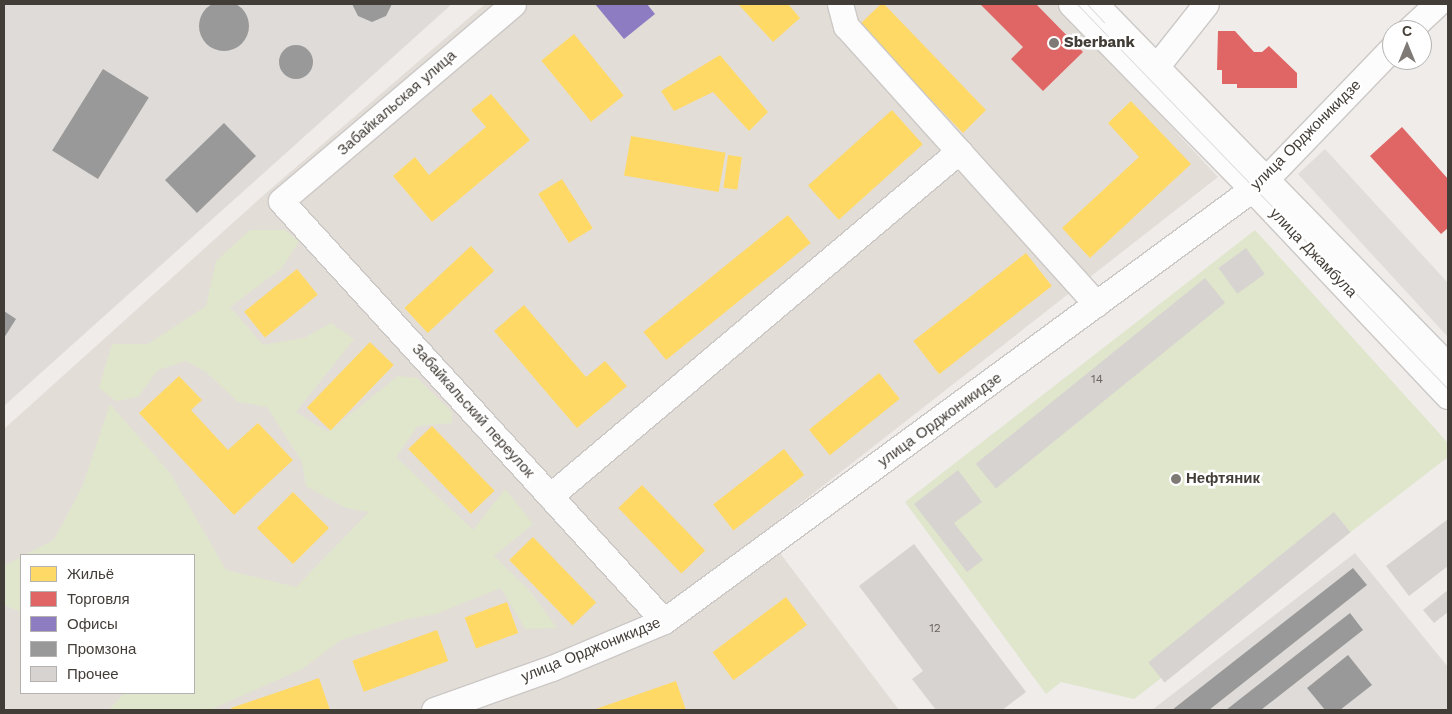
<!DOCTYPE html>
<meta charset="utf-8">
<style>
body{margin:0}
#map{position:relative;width:1452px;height:714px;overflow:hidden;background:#efece9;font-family:"Work Sans",sans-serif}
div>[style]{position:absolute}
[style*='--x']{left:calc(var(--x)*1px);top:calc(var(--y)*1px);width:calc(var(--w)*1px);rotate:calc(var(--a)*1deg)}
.residential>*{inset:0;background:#e3ddd8}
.industrial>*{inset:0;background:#dfdbd8}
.green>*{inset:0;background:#e0e6cc}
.parking>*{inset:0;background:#e0ddda}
.homes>*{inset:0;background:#ffd966;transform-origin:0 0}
.shops>*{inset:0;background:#e06666}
.offices>*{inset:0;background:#8e7cc3}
.industry>*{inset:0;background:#999;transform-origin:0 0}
.round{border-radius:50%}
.building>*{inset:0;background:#d7d3d0;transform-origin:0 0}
.roads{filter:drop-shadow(1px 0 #cbc8c6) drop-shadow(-1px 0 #cbc8c6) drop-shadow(0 1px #cbc8c6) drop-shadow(0 -1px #cbc8c6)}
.minor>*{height:25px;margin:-12.5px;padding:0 12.5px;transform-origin:12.5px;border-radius:12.5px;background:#fdfcfc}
.tram>*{height:1px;margin:-0.5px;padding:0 0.5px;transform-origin:0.5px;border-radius:0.5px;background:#d9d8d8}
.dots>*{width:14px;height:14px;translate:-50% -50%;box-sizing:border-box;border:2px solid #fff;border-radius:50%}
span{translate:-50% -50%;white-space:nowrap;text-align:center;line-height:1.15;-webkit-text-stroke:5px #fff;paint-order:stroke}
.number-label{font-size:12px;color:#6a645f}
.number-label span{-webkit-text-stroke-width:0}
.poi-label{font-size:15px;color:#433d37;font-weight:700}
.left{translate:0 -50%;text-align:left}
.street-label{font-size:15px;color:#433d37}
.frame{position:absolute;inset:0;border:5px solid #433d37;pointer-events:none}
.legend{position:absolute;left:20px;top:554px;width:175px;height:140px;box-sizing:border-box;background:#fff;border:1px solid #b4b1af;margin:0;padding:6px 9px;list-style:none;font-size:15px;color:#433d37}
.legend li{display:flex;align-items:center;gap:10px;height:25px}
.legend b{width:25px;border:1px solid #b4b1af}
.north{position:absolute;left:1382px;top:20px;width:50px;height:50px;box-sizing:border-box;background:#fff;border:1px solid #b4b1af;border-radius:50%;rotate:0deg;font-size:14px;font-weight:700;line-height:20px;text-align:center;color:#433d37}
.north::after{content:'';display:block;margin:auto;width:18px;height:22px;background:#7f7a75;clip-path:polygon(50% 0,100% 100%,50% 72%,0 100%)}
</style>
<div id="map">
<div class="residential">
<i style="clip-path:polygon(evenodd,485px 4px,1057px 4px,1218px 177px,764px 532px,899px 710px,4px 710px,4px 429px,266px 193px,485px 4px,21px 555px,194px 555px,194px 693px,21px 693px,21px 555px)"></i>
</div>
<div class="industrial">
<i style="clip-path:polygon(4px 4px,452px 4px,4px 406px)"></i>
<i style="clip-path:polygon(1355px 553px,1448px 667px,1448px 707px,1445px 710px,1152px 710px)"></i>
</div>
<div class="green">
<i style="clip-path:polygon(250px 230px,285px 230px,299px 241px,282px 268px,230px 307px,263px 345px,304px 338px,331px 323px,354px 339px,296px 412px,328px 432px,398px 376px,417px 378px,452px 412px,452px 423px,418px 426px,396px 457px,473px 530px,505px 489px,533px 524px,494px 556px,529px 590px,557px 628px,525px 629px,501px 588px,436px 614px,407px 619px,341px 640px,302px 669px,210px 710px,109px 710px,124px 693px,194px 693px,194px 555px,24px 555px,54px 540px,82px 487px,110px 404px,170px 473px,226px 570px,296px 587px,369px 512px,346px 508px,306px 486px,302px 462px,267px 407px,238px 402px,206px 372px,186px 361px,158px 370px,138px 397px,116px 401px,99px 388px,112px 344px,148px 344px,206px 306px,216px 261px)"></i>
<i style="clip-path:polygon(1255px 230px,1448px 443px,1448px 457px,1134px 699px,1061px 682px,1046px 694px,905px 502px)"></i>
<i style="clip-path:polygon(21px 557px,21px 612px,4px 605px,4px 566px)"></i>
</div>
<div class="parking">
<i style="clip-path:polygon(1325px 149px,1448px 283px,1448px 337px,1298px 174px)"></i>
</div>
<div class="homes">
<i style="clip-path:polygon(738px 4px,788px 4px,800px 18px,773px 42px)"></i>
<i style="clip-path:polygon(881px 4px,884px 4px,986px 110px,963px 133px,859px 25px)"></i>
<i style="left:574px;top:34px;width:79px;height:42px;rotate:51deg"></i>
<i style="clip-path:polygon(720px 55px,768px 112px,749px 131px,713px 92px,674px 111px,661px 91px)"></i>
<i style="clip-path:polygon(491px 94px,530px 140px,432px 222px,393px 176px,415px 157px,429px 175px,486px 127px,471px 110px)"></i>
<i style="clip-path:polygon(1131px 101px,1191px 164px,1090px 258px,1062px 228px,1139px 157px,1108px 123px)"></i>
<i style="left:892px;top:110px;width:46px;height:113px;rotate:48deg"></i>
<i style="left:631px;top:136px;width:96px;height:40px;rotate:10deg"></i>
<i style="left:728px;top:155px;width:14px;height:33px;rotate:8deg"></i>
<i style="left:562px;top:179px;width:58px;height:28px;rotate:58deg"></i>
<i style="left:788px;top:215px;width:36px;height:186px;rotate:51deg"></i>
<i style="left:471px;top:246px;width:34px;height:91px;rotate:47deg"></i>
<i style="left:1026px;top:253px;width:42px;height:143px;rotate:52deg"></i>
<i style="left:297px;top:269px;width:33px;height:68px;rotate:51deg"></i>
<i style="clip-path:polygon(524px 305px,586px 377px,605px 361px,627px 386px,577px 428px,494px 331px)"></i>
<i style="left:370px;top:342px;width:33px;height:91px;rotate:44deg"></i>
<i style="left:879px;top:373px;width:33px;height:90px;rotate:51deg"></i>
<i style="clip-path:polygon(179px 376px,202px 400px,191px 410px,228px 450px,258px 423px,293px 460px,234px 515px,139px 413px)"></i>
<i style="left:432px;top:426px;width:90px;height:33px;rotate:46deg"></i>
<i style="left:784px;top:449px;width:33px;height:90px;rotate:52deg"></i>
<i style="left:642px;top:485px;width:91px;height:33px;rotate:46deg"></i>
<i style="left:293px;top:492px;width:51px;height:51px;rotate:45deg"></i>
<i style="left:533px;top:537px;width:91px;height:33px;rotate:46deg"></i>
<i style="left:786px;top:597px;width:35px;height:92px;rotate:53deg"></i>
<i style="left:507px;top:602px;width:33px;height:45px;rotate:70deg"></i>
<i style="left:437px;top:630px;width:33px;height:90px;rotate:70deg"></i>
<i style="clip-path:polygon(319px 678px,330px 710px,232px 710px,231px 708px)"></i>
<i style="clip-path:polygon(676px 681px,686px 710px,593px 710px)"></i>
</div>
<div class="shops">
<i style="clip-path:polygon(980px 4px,1036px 4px,1083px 52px,1043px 91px,1011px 59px,1023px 47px)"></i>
<i style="clip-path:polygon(1218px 31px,1235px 31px,1254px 52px,1262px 52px,1269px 46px,1297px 73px,1297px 88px,1237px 88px,1237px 84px,1222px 84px,1222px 70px,1217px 70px)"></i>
<i style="clip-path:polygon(1402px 127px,1448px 179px,1448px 228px,1441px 234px,1370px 156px)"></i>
</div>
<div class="offices">
<i style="clip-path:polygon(595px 4px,647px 4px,655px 14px,624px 39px)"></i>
</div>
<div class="industry">
<i class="round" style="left:199px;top:1px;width:50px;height:50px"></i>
<i style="clip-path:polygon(352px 4px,392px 4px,386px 16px,372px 22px,358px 16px)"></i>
<i class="round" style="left:279px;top:45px;width:34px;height:34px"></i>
<i style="left:103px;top:69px;width:54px;height:96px;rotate:32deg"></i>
<i style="left:224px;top:123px;width:46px;height:82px;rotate:46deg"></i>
<i style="clip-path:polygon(4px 311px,16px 319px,4px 338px)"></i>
<i style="clip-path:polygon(1353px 568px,1367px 585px,1209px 710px,1172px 710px)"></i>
<i style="clip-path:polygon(1350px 613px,1363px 630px,1261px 710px,1226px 710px)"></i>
<i style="clip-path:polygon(1348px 655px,1372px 685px,1340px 710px,1325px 710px,1307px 688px)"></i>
</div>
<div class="building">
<i style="left:1246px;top:248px;width:32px;height:34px;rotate:54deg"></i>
<i style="left:1205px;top:278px;width:32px;height:295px;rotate:51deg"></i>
<i style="clip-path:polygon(958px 470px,982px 502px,954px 523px,983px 560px,967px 572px,914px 504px)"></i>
<i style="left:1334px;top:512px;width:26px;height:239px;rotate:51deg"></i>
<i style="clip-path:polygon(1448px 519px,1448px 566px,1409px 596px,1386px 566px)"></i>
<i style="clip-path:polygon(914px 544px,1026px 692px,1002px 710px,936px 710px,912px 679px,923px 671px,859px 586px)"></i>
<i style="clip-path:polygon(1448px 590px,1448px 612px,1434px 623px,1423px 610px)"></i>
</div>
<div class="roads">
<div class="minor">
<i style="--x:513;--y:4;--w:304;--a:139.7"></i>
<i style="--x:281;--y:201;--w:568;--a:47.64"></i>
<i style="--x:840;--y:4;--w:23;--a:75"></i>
<i style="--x:846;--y:26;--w:374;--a:48"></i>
<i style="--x:1071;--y:4;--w:259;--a:45.6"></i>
<i style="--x:1252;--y:189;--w:285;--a:46.6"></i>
<i style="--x:1095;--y:4;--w:506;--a:45.72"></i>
<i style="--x:1409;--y:30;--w:38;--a:-43"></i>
<i style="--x:1156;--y:67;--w:80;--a:-51.6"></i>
<i style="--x:550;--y:496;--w:535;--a:-40.15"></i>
<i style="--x:434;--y:710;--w:125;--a:-19.6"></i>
<i style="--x:552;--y:668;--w:121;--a:-22.8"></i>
<i style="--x:664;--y:621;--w:730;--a:-36.3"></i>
<i style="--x:1252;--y:189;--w:19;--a:-36"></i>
<i style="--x:1267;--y:178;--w:180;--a:-46.1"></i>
</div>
</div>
<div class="tram">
<i style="--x:1077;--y:4;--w:535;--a:46.06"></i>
<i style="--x:1087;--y:4;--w:25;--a:47"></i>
</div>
<div class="dots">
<i style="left:1054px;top:43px;background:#7f7a75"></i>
<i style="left:1176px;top:479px;background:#7f7a75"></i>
</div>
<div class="number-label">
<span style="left:1097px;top:380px">14</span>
<span style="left:935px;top:629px">12</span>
</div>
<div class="poi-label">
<span class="left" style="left:1064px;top:43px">Sberbank</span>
<span class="left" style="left:1186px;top:479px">Нефтяник</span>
</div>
<div class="street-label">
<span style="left:397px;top:103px;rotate:-41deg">Забайкальская улица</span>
<span style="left:1306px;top:135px;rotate:-45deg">улица Орджоникидзе</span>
<span style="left:1313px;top:253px;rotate:46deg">улица Джамбула</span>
<span style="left:473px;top:411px;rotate:48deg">Забайкальский переулок</span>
<span style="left:940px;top:420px;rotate:-36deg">улица Орджоникидзе</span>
<span style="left:591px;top:650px;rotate:-22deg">улица Орджоникидзе</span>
</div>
<div class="frame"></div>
<ul class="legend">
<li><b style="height:14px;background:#ffd966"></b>Жильё</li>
<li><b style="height:14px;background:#e06666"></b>Торговля</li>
<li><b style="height:14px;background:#8e7cc3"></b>Офисы</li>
<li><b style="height:14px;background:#999"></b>Промзона</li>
<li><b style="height:14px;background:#d7d3d0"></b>Прочее</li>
</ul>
<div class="north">С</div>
</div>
